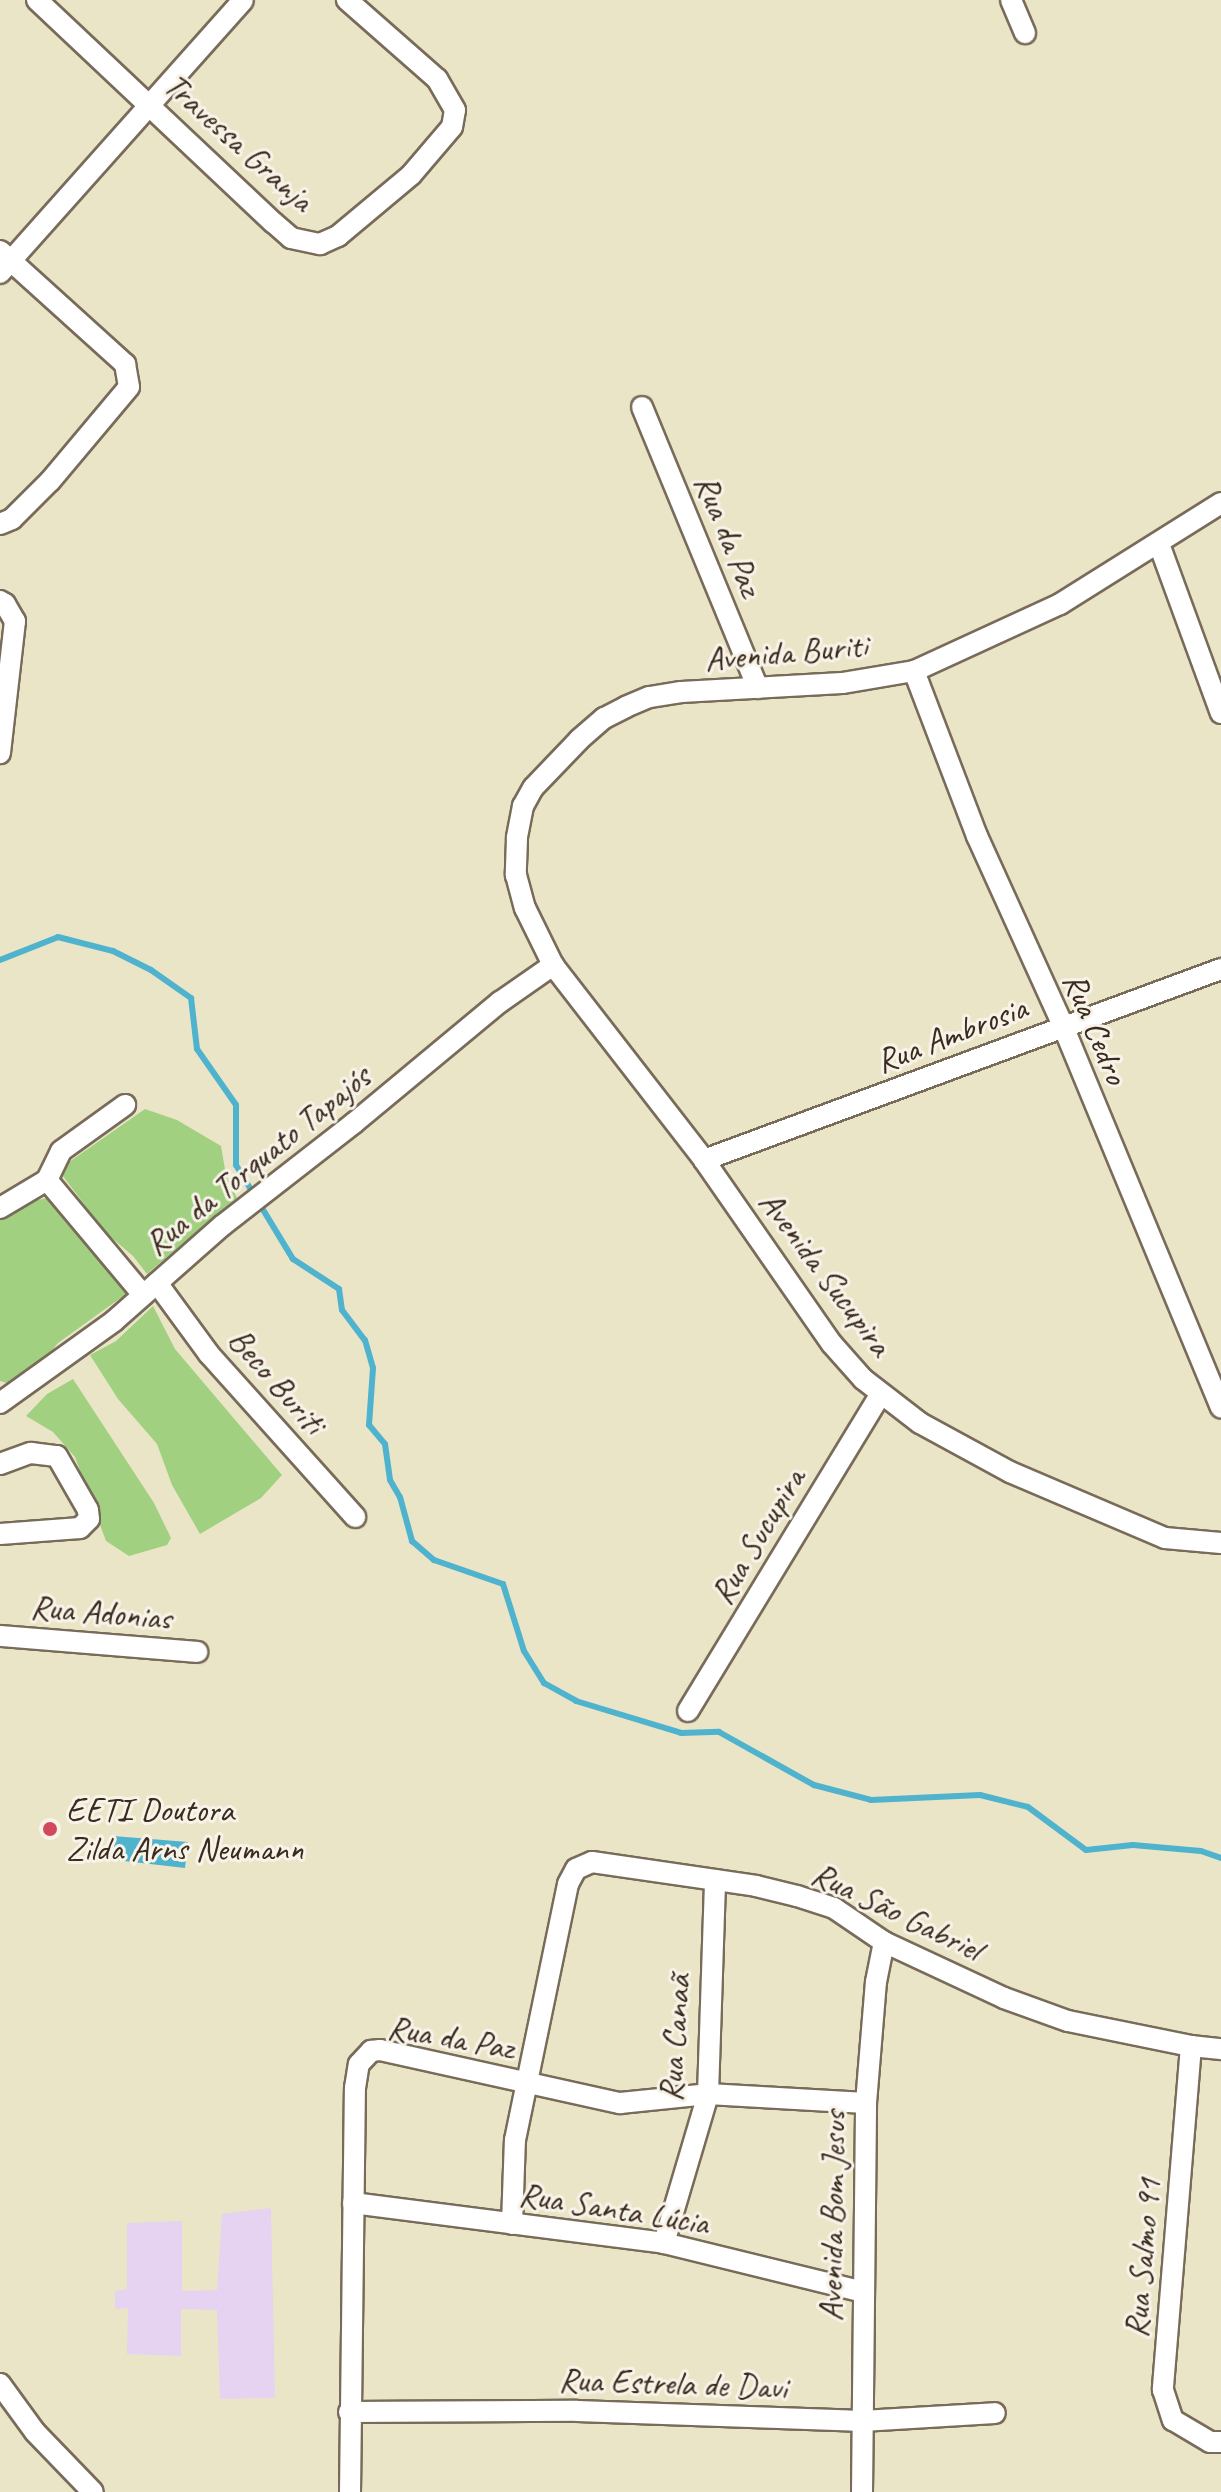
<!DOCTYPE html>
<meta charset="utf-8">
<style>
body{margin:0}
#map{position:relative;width:1221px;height:2492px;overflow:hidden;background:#ebe5c8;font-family:Caveat,sans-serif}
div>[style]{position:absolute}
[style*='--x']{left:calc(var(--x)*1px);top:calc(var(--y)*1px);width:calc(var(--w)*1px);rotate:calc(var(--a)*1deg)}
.built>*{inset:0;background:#e5d3f1}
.green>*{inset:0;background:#a1d180}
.water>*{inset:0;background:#4fb3ce}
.stream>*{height:6px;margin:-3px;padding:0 3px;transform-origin:3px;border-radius:3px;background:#4fb3ce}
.roads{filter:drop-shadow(2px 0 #796b5a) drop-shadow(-2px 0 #796b5a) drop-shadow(0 2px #796b5a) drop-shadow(0 -2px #796b5a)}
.minor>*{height:20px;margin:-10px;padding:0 10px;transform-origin:10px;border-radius:10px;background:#fff}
.dots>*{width:22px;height:22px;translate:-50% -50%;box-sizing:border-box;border:4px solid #f7f3e8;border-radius:50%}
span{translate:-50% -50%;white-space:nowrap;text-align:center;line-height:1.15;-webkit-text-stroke:6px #f7f3e8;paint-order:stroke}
.street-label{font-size:34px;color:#3b2a1e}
.poi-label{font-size:34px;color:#3b2a1e}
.left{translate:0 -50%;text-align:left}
</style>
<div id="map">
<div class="built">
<i style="clip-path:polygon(271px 2208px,275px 2398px,220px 2399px,217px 2310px,181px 2309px,181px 2356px,127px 2354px,128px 2308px,115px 2309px,115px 2291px,127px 2289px,127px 2223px,182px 2221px,182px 2291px,217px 2290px,222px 2214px)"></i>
</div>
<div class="green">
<i style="clip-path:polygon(145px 1109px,177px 1120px,221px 1146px,226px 1175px,237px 1198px,147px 1274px,133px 1256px,106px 1233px,62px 1175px,69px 1162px)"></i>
<i style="clip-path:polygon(47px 1198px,126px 1294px,58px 1343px,42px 1363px,7px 1383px,0 1381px,0 1219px,24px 1203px)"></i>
<i style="clip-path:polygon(153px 1306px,175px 1349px,282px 1475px,261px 1498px,200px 1534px,172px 1485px,157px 1444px,118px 1399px,90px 1355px,116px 1341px)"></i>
<i style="clip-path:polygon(73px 1379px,154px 1503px,171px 1538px,167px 1545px,129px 1556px,106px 1541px,75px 1457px,53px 1432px,26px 1416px,47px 1394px)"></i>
</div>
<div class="water">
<i style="clip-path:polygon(113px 1836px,188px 1842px,185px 1868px,115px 1860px)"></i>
</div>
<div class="stream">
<i style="--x:0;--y:960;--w:62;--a:-21.6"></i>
<i style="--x:58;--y:937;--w:57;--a:14.3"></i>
<i style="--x:113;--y:951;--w:42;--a:26.6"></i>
<i style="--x:151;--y:970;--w:49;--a:35"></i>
<i style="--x:191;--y:998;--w:51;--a:83.3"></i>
<i style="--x:197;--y:1049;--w:68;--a:55.1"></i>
<i style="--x:236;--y:1105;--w:60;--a:90"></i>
<i style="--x:236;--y:1165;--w:110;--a:58.8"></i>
<i style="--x:293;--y:1259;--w:55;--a:33.1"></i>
<i style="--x:339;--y:1289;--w:21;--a:82"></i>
<i style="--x:342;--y:1310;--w:38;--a:53"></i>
<i style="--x:365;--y:1340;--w:29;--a:74"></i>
<i style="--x:373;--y:1368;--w:57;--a:94"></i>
<i style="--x:369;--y:1425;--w:25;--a:50"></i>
<i style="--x:385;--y:1444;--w:36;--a:82"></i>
<i style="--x:390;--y:1480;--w:20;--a:60"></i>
<i style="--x:400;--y:1497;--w:46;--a:74.7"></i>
<i style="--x:412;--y:1541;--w:29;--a:41"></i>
<i style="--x:434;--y:1560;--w:73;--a:19.2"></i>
<i style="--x:503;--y:1584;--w:70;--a:72.6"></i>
<i style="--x:524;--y:1651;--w:38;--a:58"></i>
<i style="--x:544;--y:1683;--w:37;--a:29"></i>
<i style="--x:576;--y:1701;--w:110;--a:16.9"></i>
<i style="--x:681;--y:1733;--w:38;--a:-2"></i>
<i style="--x:719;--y:1732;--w:109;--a:29.2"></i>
<i style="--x:814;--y:1785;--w:59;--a:14.7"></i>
<i style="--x:871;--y:1800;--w:109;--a:-2.6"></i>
<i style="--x:980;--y:1795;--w:49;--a:14"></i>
<i style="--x:1028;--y:1807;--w:72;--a:36.6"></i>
<i style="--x:1086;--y:1850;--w:47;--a:-6.1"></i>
<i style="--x:1133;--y:1845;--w:68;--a:5"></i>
<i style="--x:1201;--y:1851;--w:21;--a:19"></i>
</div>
<div class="roads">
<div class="minor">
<i style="--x:37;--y:0;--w:325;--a:43.3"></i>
<i style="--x:274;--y:223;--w:23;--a:41"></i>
<i style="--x:291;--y:238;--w:30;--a:12"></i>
<i style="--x:320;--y:244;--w:20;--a:-24"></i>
<i style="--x:338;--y:236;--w:95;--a:-39.9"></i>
<i style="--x:411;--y:175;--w:63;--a:-49.5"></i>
<i style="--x:452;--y:127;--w:17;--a:-80"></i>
<i style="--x:455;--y:110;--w:36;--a:-120"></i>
<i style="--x:437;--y:79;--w:120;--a:-138.7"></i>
<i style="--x:1011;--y:0;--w:36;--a:67"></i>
<i style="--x:0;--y:251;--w:169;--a:42.1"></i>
<i style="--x:125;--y:364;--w:23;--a:80"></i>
<i style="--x:129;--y:387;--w:123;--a:130"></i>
<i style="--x:50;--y:481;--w:54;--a:135"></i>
<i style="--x:12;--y:519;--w:13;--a:157"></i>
<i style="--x:0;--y:273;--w:365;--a:-48.3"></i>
<i style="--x:642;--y:407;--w:304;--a:67.6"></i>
<i style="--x:1221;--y:503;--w:190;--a:147.9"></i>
<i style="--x:1060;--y:604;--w:161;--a:155.3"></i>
<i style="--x:914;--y:671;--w:73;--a:170.5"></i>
<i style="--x:842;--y:683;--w:161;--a:176.8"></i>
<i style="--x:681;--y:692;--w:32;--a:171"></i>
<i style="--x:649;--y:697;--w:25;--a:157"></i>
<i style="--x:626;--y:707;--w:25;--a:153"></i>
<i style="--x:604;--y:718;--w:33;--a:139"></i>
<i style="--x:579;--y:740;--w:66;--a:133.8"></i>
<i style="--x:533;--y:788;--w:21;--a:119"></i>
<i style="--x:523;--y:806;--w:33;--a:101"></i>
<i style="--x:517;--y:838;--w:37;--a:92"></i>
<i style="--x:516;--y:875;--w:34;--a:75"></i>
<i style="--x:525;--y:908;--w:64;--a:63.8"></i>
<i style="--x:553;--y:965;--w:247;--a:52.2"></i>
<i style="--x:704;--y:1160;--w:224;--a:55.2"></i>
<i style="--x:832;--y:1344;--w:47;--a:48.5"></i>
<i style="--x:863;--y:1379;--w:72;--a:37.7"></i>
<i style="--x:920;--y:1423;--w:102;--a:28.6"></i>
<i style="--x:1010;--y:1472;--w:168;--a:23.1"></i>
<i style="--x:1165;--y:1538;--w:56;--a:5.1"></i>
<i style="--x:1159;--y:544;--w:180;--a:69.9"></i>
<i style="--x:0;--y:601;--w:6;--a:31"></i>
<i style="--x:5;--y:604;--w:20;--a:60"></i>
<i style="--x:15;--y:621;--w:133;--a:96.5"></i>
<i style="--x:914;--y:671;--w:177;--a:69.1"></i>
<i style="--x:977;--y:836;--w:209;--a:65.6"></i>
<i style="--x:1063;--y:1026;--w:413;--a:67.5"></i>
<i style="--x:704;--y:1160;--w:551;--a:-20.28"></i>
<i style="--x:47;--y:1180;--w:150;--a:50.1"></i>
<i style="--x:0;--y:1208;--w:55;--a:-30.8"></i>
<i style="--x:47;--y:1180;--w:32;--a:-64"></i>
<i style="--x:61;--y:1151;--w:79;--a:-35.7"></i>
<i style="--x:157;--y:1283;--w:88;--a:53.8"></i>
<i style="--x:209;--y:1354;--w:219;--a:48.1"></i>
<i style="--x:0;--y:1403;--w:140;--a:-35.7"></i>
<i style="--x:114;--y:1321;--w:145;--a:-41.4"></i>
<i style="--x:223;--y:1225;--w:166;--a:-37.9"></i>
<i style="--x:354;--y:1123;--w:190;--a:-39.7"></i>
<i style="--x:500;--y:1002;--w:65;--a:-34.9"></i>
<i style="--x:0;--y:1464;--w:33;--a:-20"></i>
<i style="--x:31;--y:1453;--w:26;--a:7"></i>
<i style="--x:57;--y:1456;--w:62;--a:60.1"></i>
<i style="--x:88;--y:1510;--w:9;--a:84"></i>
<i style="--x:89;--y:1519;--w:13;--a:135"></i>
<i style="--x:80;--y:1528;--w:80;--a:175.7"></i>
<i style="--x:0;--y:1636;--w:198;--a:4.6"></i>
<i style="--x:688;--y:1711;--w:370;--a:-58.7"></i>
<i style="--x:1191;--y:2046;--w:345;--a:94.7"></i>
<i style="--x:1163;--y:2390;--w:32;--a:72"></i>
<i style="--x:1173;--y:2420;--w:43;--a:30.7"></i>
<i style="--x:1210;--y:2442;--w:11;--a:0"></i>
<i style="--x:353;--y:2203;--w:314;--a:7.3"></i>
<i style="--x:664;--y:2243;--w:205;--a:13.8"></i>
<i style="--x:512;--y:2224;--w:84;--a:-88"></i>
<i style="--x:515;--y:2140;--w:261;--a:-78.3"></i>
<i style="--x:568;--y:1884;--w:17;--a:-62"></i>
<i style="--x:576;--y:1869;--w:17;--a:-24"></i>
<i style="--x:592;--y:1862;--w:166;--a:8.3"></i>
<i style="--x:756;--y:1886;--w:42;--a:13.7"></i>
<i style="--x:797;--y:1896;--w:39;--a:18"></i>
<i style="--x:834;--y:1908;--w:60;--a:34.2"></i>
<i style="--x:884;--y:1942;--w:132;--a:25"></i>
<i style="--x:1004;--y:1998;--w:68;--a:19.8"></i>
<i style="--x:1068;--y:2021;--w:126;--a:11.5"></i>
<i style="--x:1191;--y:2046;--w:30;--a:6"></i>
<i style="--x:664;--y:2243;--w:155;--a:-73.5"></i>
<i style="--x:708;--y:2094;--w:214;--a:-88.1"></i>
<i style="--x:0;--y:2384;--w:59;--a:53.9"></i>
<i style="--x:35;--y:2432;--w:83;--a:46"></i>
<i style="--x:349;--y:2412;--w:228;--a:-0.3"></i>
<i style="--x:577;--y:2411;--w:285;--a:2"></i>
<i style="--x:862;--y:2421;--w:133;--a:-3.4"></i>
<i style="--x:350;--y:2492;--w:404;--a:-89.3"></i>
<i style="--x:355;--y:2088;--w:24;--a:-81"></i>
<i style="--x:359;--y:2064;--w:18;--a:-47"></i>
<i style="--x:371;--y:2051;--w:9;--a:-6"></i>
<i style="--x:380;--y:2050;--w:246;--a:12.5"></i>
<i style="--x:620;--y:2103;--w:88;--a:-5.8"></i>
<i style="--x:708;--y:2094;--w:158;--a:3.3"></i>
<i style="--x:862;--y:2492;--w:389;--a:-89.4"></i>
<i style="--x:866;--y:2103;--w:121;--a:-85.3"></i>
<i style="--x:876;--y:1982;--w:41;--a:-78.7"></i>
</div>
</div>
<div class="dots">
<i style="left:50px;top:1829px;background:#d1495b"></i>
</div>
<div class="street-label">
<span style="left:239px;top:142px;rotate:42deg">Travessa Granja</span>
<span style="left:729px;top:535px;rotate:68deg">Rua da Paz</span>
<span style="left:786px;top:652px;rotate:-5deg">Avenida Buriti</span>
<span style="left:1096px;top:1028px;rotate:67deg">Rua Cedro</span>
<span style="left:951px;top:1034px;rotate:-21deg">Rua Ambrosia</span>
<span style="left:257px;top:1160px;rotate:-39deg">Rua da Torquato Tapajós</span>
<span style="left:826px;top:1273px;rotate:53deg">Avenida Sucupira</span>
<span style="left:277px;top:1381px;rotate:49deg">Beco Buriti</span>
<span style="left:757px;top:1536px;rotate:-59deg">Rua Sucupira</span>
<span style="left:101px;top:1612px;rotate:5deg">Rua Adonias</span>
<span style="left:897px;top:1911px;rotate:26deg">Rua São Gabriel</span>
<span style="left:451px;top:2037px;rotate:10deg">Rua da Paz</span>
<span style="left:674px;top:2038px;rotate:-86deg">Rua Canaã</span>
<span style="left:614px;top:2208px;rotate:9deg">Rua Santa Lúcia</span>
<span style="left:832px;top:2216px;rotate:-89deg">Avenida Bom Jesus</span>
<span style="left:1142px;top:2258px;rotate:-85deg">Rua Salmo 91</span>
<span style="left:673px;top:2383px;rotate:2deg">Rua Estrela de Davi</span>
</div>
<div class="poi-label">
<span class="left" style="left:66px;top:1829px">EETI Doutora<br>Zilda Arns Neumann</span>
</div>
</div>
